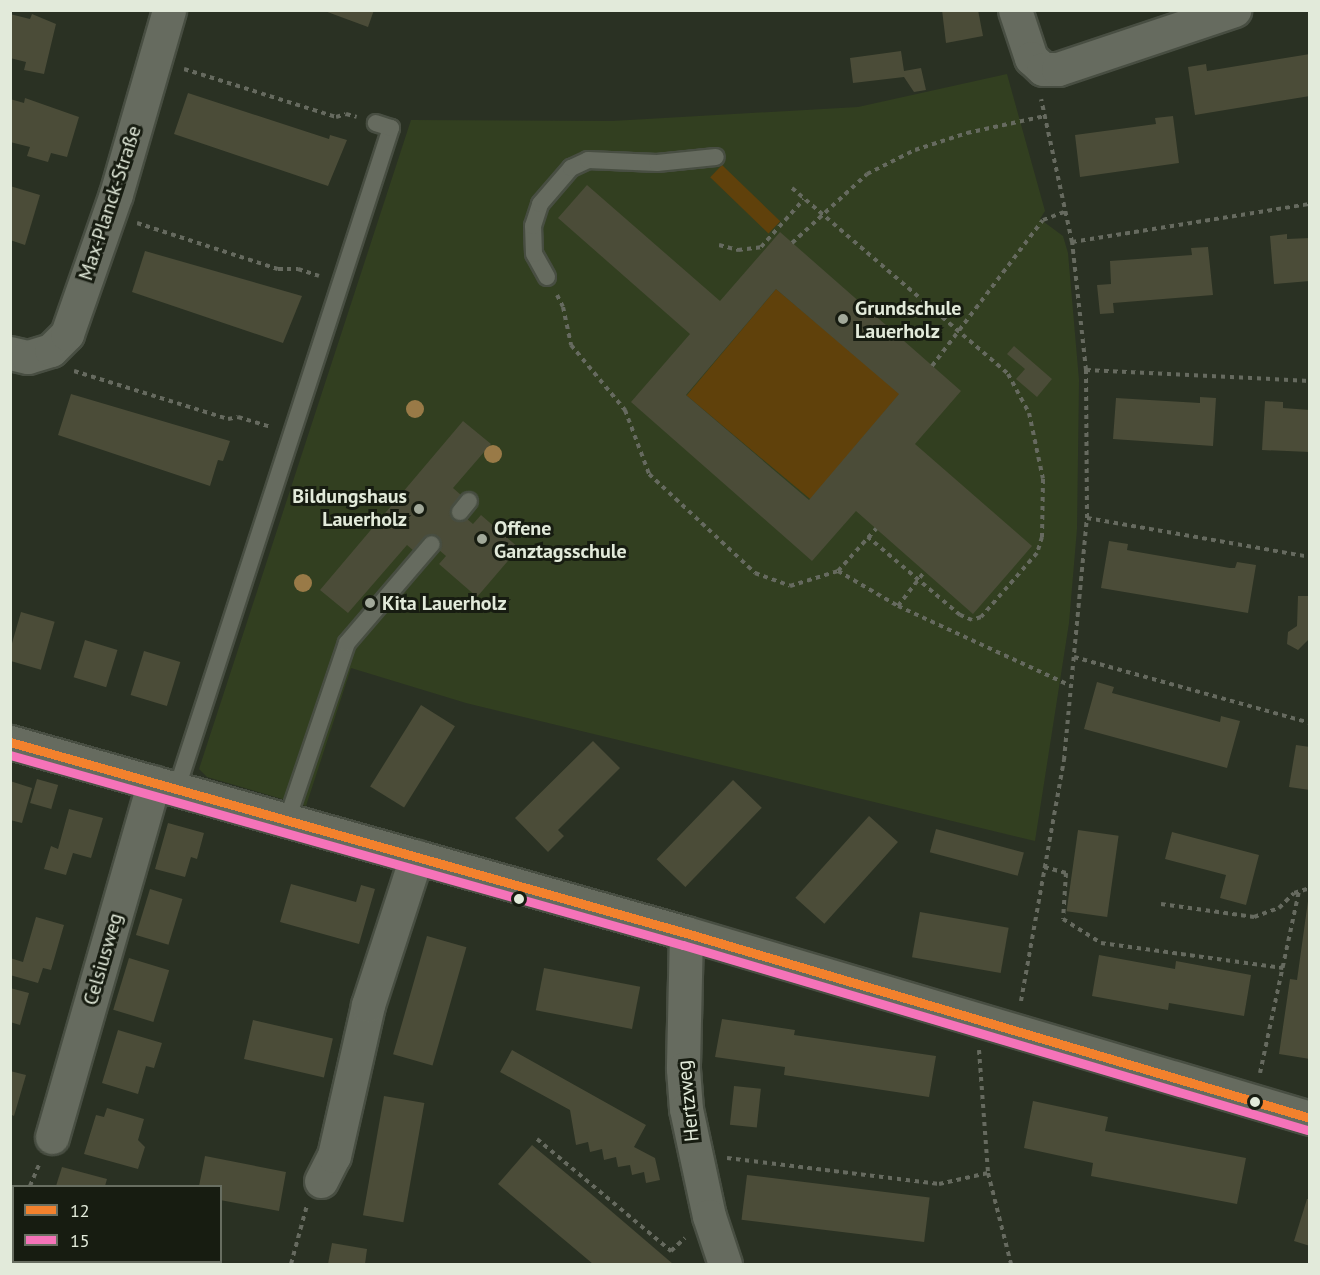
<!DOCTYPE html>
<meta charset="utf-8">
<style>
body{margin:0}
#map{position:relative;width:1320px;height:1275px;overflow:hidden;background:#2a3123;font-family:"PT Sans",sans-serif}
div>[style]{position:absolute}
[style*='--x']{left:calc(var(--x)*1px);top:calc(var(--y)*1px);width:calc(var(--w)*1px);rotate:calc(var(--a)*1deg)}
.built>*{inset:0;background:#323f20}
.green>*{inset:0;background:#60410b;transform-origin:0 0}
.building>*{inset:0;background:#4b4c38;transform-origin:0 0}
.path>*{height:4px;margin-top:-2px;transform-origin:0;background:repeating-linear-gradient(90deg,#666a5f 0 4.5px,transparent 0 9px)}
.roads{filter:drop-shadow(2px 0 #484e42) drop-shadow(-2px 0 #484e42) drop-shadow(0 2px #484e42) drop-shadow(0 -2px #484e42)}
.service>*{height:16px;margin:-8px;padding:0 8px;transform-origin:8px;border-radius:8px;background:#666b5f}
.minor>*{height:33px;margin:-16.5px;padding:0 16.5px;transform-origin:16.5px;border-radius:16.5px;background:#666b5f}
.bus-1>*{height:9px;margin:-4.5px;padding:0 4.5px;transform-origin:4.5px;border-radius:4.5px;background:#f3812d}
.bus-2>*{height:9px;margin:-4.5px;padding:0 4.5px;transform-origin:4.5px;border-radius:4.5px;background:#f573b9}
.trees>*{width:18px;height:18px;margin:-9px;border-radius:50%;background:#997a47}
.dots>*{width:16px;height:16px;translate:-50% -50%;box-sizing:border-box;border:3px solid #171c11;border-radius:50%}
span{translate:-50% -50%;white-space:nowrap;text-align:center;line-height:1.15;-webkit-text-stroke:6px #171c11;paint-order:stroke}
.street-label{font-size:20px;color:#e2eada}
.poi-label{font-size:20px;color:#e2eada;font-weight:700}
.left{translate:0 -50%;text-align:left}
.right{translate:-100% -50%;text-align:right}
.frame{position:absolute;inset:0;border:12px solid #e2eada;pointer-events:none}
.legend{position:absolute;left:12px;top:1185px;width:210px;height:78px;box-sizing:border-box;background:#171c11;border:2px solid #686e61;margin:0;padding:8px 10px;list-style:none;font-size:18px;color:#e2eada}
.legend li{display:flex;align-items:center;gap:12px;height:30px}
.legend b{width:30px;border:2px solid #686e61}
</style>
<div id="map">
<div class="built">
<i style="clip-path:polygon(1007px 74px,1045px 211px,1040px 219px,1063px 236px,1068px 253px,1079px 380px,1077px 529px,1069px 623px,1035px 841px,466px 703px,351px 668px,306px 806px,207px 777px,199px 769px,411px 120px,612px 121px,858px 107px)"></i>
</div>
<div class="green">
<i style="left:722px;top:165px;width:81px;height:17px;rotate:44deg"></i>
<i style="left:776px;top:289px;width:162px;height:139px;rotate:40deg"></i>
</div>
<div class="building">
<i style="clip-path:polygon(322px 10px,374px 10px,368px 27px)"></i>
<i style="clip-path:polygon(942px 10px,978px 10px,983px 36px,946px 43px)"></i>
<i style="clip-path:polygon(10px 14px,30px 19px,32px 14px,56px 24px,44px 74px,24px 70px,26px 62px,10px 58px)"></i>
<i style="clip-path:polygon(901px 51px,904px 71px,921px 68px,926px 90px,914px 92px,904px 77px,853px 83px,850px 58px)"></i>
<i style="clip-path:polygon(1310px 54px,1310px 96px,1195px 115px,1188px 67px,1206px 64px,1207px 71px)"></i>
<i style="clip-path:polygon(188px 93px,329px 139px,330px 135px,347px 140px,328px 186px,174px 134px)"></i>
<i style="clip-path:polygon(25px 98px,79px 117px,67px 157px,51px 153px,48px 162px,27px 156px,30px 147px,10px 142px,10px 99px,24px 103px)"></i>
<i style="clip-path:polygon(1173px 116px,1179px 163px,1080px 177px,1075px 135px,1156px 124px,1155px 118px)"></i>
<i style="clip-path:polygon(evenodd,587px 185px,720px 301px,780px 232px,961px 391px,915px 444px,1032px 546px,973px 614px,856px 511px,812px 561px,631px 402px,690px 334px,558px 218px,587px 185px,776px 289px,899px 394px,809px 500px,686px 395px,776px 289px)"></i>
<i style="clip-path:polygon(10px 186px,40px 195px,25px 245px,10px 240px)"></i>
<i style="clip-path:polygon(1287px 234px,1287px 239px,1310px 238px,1310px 281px,1274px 284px,1270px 236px)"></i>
<i style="clip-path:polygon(1208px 247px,1213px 295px,1113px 303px,1114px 313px,1100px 314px,1097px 285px,1111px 284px,1110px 261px,1192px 255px,1191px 248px)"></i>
<i style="clip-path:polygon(145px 251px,302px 296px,283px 343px,132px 292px)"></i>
<i style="clip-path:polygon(1014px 346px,1052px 379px,1037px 397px,1016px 379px,1025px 369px,1007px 354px)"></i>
<i style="clip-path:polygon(71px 394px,230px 441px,223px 461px,218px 460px,210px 486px,58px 435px)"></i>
<i style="clip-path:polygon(1200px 397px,1216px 398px,1213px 446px,1113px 439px,1116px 398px,1200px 403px)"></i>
<i style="clip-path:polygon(1265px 401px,1283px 402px,1283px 408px,1310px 410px,1310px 452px,1262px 450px)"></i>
<i style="clip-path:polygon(463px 421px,491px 444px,453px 488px,461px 495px,452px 506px,473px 524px,481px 515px,519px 548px,477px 597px,439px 564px,446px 556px,425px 538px,414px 551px,407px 545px,348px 613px,320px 590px)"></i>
<i style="clip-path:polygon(1109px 541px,1128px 544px,1127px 550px,1132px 551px,1230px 568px,1235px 568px,1237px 562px,1256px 565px,1248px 613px,1101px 588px)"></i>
<i style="clip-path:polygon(1298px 596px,1310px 596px,1310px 638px,1298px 650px,1287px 644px,1288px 632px,1297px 626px)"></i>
<i style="left:21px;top:612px;width:35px;height:50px;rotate:16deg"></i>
<i style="left:85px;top:640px;width:34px;height:39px;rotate:17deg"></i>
<i style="left:144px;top:651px;width:38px;height:46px;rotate:17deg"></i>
<i style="clip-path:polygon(1097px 682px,1114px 687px,1112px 693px,1220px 722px,1221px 716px,1240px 721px,1227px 768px,1084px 729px)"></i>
<i style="left:421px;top:705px;width:40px;height:96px;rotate:32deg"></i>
<i style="clip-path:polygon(593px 741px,620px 768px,558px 830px,564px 836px,548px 852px,515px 818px)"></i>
<i style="clip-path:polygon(1296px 745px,1310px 747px,1310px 790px,1289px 787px)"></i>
<i style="left:37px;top:779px;width:22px;height:25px;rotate:16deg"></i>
<i style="left:733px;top:780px;width:40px;height:110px;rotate:44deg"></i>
<i style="clip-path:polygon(10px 781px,32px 788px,22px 823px,10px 820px)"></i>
<i style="clip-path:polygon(69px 809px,103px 818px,91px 858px,73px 853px,66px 875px,44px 869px,51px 846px,58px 849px)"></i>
<i style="left:869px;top:816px;width:39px;height:110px;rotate:42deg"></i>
<i style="clip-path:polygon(168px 823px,204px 833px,197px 859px,191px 857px,185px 877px,155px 869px)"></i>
<i style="left:936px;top:829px;width:91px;height:24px;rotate:15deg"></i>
<i style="left:1078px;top:830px;width:41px;height:82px;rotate:8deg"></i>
<i style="clip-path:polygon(1172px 832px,1259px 855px,1246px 905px,1220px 898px,1226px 875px,1165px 859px)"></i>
<i style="clip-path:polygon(291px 884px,356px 902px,361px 885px,375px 889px,359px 944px,280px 922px)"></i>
<i style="left:150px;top:889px;width:34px;height:48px;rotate:17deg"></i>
<i style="clip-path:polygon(1308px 901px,1310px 901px,1310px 1059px,1279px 1054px,1290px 979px,1297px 980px)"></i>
<i style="left:920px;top:912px;width:90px;height:46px;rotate:10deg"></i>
<i style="clip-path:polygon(36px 917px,64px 925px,51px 970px,43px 968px,38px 983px,10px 975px,10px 958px,23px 962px)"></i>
<i style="left:427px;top:936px;width:41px;height:123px;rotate:16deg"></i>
<i style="clip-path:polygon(1099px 955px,1175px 969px,1176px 961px,1251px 975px,1244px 1016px,1169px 1003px,1168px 1010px,1092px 996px)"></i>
<i style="left:129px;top:958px;width:42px;height:54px;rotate:17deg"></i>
<i style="left:544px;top:968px;width:98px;height:43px;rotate:11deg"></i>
<i style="clip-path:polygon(10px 988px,29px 993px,20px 1025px,10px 1022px)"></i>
<i style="clip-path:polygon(722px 1019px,795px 1030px,794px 1035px,936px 1056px,929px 1097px,784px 1075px,785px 1067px,715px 1057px)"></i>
<i style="left:253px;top:1020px;width:82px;height:40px;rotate:13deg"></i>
<i style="clip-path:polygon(118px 1030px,162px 1043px,154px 1068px,146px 1066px,138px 1094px,102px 1083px)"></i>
<i style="clip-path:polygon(512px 1050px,646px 1125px,634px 1147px,655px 1158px,660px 1180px,646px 1183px,644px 1172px,632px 1175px,630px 1165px,618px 1167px,616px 1157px,604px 1160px,602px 1149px,590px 1152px,588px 1142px,576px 1145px,570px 1110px,500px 1072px)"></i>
<i style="clip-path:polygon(10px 1071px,26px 1075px,14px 1116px,10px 1114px)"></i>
<i style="left:734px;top:1086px;width:27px;height:39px;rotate:6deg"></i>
<i style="left:384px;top:1096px;width:41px;height:121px;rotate:10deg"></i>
<i style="clip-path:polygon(1033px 1101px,1108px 1117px,1105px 1131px,1246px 1158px,1237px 1204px,1091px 1176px,1093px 1163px,1024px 1148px)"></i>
<i style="clip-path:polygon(107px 1108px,144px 1119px,138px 1140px,145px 1147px,138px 1169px,84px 1154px,96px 1115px,104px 1117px)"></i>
<i style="clip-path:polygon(532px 1145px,590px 1193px,673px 1264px,593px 1264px,498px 1184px)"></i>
<i style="clip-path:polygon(205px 1156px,286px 1172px,279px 1211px,220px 1200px,220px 1186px,199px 1186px)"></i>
<i style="clip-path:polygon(62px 1167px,107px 1179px,105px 1186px,56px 1186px)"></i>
<i style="left:747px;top:1175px;width:184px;height:45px;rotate:7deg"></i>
<i style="clip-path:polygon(1307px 1199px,1310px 1199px,1310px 1246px,1294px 1241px)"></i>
<i style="clip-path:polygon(332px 1243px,367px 1249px,365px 1264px,328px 1264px)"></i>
</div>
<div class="path">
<i style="--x:184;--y:69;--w:159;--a:17.5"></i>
<i style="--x:336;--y:117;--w:10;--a:-17"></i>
<i style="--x:346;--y:114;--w:11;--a:15"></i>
<i style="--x:792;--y:188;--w:285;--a:40.7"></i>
<i style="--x:1008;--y:374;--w:44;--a:61.7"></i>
<i style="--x:1029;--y:413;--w:67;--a:78"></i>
<i style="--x:1043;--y:479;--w:58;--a:91"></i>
<i style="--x:1042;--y:537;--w:17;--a:107"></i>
<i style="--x:1037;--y:553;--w:85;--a:131.2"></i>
<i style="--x:981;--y:617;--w:9;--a:162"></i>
<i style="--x:972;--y:620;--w:13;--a:-157"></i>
<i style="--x:960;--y:615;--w:121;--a:-139.7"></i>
<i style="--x:137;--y:223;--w:148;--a:18.1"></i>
<i style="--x:278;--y:269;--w:20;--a:0"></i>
<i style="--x:298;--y:269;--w:22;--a:18"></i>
<i style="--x:1072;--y:242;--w:241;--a:-9.1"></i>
<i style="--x:792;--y:243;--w:102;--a:-42.6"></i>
<i style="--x:867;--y:174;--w:54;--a:-26.6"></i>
<i style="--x:915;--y:150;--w:55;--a:-18.1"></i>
<i style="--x:967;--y:133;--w:80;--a:-12.3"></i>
<i style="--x:719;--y:245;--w:20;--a:15"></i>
<i style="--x:738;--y:250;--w:23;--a:-7"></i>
<i style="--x:761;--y:247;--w:64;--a:-48.1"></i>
<i style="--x:557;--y:295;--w:13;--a:63"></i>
<i style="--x:563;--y:307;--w:39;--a:78"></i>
<i style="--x:571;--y:345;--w:85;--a:50.3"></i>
<i style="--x:625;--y:410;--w:68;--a:69.4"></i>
<i style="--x:649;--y:474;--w:145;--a:43"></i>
<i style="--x:755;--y:573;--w:37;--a:20"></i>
<i style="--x:790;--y:586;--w:50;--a:-17.4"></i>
<i style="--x:838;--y:571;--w:57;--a:-47.9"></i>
<i style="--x:932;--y:366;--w:183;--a:-52.8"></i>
<i style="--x:1043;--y:220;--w:25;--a:-21"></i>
<i style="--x:1086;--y:370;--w:224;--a:2.8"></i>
<i style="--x:74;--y:371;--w:161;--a:17.3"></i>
<i style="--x:228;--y:419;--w:10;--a:-11"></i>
<i style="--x:238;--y:417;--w:34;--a:17"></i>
<i style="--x:1087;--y:518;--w:226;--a:9.9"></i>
<i style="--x:838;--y:571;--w:69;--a:30.3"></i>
<i style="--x:898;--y:606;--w:191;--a:24.8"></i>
<i style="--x:898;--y:606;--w:44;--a:-52.4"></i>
<i style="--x:1074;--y:657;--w:245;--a:15.6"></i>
<i style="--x:1044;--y:867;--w:23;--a:15"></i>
<i style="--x:1066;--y:873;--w:46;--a:93.7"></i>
<i style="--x:1063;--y:919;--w:45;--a:32.3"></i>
<i style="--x:1101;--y:943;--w:184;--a:7.8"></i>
<i style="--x:1161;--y:904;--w:94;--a:8"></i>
<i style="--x:1254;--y:917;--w:27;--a:-20"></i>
<i style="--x:1279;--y:908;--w:21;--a:-45"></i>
<i style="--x:1294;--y:893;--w:17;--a:-17"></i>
<i style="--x:1021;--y:1001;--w:245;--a:-79.9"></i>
<i style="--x:1064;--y:760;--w:243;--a:-84.6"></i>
<i style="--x:1087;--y:518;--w:148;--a:-90.4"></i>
<i style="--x:1086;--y:370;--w:129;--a:-96.2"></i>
<i style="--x:1072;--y:242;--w:146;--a:-102.2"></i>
<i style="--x:979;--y:1050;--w:123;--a:85.8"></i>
<i style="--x:988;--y:1173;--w:94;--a:75.8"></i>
<i style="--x:1260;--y:1073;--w:186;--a:-77.9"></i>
<i style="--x:537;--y:1139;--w:175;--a:39.9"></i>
<i style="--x:671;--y:1251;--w:19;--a:-43"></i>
<i style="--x:727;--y:1158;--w:214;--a:7"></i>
<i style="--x:939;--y:1184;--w:50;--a:-12.7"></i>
<i style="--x:30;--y:1186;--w:23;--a:-67"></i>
<i style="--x:167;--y:1262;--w:6;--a:18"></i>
<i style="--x:291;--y:1264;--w:61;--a:-74.8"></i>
</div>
<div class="roads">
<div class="service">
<i style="--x:547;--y:277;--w:26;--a:-119"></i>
<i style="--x:534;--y:254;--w:28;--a:-92"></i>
<i style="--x:533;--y:226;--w:23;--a:-72"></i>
<i style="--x:540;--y:204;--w:48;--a:-49.3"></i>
<i style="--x:571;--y:168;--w:19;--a:-25"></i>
<i style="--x:588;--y:160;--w:69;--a:2.5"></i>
<i style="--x:657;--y:163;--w:59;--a:-5.8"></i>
<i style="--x:460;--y:512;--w:14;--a:-51"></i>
<i style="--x:177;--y:788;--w:694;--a:-72.04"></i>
<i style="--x:391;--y:128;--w:16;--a:-162"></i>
<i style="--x:287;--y:820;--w:187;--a:-71.3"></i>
<i style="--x:347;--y:643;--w:130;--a:-49.4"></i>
</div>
<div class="minor">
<i style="--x:1015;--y:10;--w:51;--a:71.6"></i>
<i style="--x:1031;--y:58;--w:16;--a:43"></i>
<i style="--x:1043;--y:69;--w:15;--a:0"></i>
<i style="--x:1058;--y:69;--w:186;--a:-18.5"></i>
<i style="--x:10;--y:353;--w:18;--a:13"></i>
<i style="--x:28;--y:357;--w:24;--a:-17"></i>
<i style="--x:51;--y:350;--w:23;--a:-45"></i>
<i style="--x:67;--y:334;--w:148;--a:-70.7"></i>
<i style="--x:116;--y:194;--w:191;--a:-73.9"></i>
<i style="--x:10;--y:742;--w:702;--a:15.78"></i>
<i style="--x:686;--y:933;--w:651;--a:16.51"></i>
<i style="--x:686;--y:933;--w:136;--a:91.3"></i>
<i style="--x:683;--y:1069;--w:40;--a:85.7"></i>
<i style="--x:686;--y:1109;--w:109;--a:77.9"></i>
<i style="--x:709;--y:1216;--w:51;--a:71.6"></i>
<i style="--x:52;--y:1137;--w:369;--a:-74"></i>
<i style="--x:321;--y:1181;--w:28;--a:-63"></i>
<i style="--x:334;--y:1156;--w:155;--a:-77.3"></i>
<i style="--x:368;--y:1005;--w:156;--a:-72"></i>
</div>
</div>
<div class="bus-1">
<i style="--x:10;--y:742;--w:702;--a:15.78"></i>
<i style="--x:686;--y:933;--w:651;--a:16.51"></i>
</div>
<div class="bus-2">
<i style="--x:10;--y:755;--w:699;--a:15.77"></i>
<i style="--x:683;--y:945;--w:651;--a:16.51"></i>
</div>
<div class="trees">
<i style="left:415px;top:409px"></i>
<i style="left:493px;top:454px"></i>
<i style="left:303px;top:583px"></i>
</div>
<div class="dots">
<i style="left:843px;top:319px;background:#a2a99a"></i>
<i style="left:419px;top:509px;background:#a2a99a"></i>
<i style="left:482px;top:539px;background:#a2a99a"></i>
<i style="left:370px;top:603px;background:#a2a99a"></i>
<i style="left:519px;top:899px;background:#e2eada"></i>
<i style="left:1255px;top:1102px;background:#e2eada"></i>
</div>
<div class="street-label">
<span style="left:110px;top:203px;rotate:-72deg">Max-Planck-Straße</span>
<span style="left:103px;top:959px;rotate:-74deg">Celsiusweg</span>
<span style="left:688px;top:1101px;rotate:-96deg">Hertzweg</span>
</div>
<div class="poi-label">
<span class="left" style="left:855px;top:320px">Grundschule<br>Lauerholz</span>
<span class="right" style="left:407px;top:508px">Bildungshaus<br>Lauerholz</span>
<span class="left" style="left:494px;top:540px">Offene<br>Ganztagsschule</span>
<span class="left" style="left:382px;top:603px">Kita Lauerholz</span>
</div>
<div class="frame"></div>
<ul class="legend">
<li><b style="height:8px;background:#f3812d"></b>12</li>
<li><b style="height:8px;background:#f573b9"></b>15</li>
</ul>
</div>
